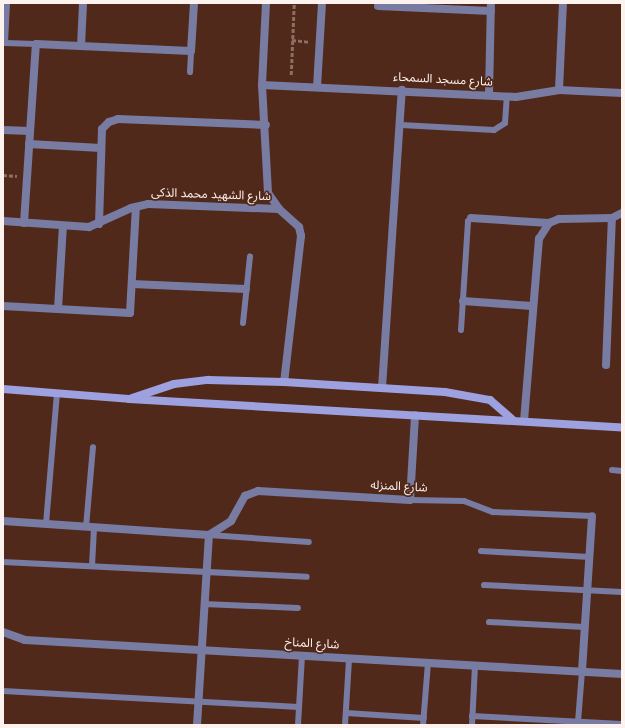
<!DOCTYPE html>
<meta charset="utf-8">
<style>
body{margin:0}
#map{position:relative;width:625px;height:728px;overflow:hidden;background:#51291a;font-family:Helvetica,"Noto Sans Arabic",sans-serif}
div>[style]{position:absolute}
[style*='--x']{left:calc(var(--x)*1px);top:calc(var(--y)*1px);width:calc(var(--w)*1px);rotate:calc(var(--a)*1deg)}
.path>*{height:2.5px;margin-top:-1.25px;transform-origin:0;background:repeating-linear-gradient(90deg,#8c6e63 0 4px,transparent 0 6px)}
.lane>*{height:6px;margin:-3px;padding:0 3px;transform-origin:3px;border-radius:3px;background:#787ba2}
.street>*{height:8px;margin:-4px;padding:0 4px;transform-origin:4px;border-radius:4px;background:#787ba2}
.secondary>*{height:8px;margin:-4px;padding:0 4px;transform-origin:4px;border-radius:4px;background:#9da1e0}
span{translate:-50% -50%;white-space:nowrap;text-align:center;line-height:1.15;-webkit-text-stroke:3.5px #51291a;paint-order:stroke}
.street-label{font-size:12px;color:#fdf2ee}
.frame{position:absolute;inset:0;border:4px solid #fdf2ee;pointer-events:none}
</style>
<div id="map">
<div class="path">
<i style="--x:292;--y:40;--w:18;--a:6"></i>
<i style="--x:291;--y:75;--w:72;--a:-87.6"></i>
<i style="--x:3;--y:175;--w:14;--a:4"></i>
</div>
<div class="lane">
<i style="--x:7;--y:3;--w:40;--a:92.9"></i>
<i style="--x:5;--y:43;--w:31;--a:2"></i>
<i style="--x:190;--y:72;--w:21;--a:-87"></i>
<i style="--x:401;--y:125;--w:93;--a:3.1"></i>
<i style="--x:494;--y:130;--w:13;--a:-32"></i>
<i style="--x:505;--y:123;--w:27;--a:-86"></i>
<i style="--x:243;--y:323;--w:67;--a:-84"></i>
<i style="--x:461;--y:330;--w:109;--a:-86.3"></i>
<i style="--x:468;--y:221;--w:4;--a:-45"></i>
<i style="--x:612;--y:470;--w:10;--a:6"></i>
<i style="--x:410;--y:500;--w:54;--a:1.1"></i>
<i style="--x:464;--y:501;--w:31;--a:21"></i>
<i style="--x:493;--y:512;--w:99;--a:2.3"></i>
<i style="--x:46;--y:524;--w:130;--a:-85.2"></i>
<i style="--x:86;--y:527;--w:80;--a:-85"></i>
<i style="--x:209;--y:535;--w:100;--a:4"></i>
<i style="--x:481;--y:551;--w:109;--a:3.2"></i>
<i style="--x:3;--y:562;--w:304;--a:2.8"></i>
<i style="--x:92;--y:566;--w:39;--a:-87"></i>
<i style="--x:484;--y:585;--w:138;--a:2.9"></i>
<i style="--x:204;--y:604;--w:94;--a:2.4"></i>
<i style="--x:489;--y:622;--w:96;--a:3"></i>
<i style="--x:3;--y:691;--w:296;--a:3.1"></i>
<i style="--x:346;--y:713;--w:78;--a:3.7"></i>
<i style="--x:472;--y:716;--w:150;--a:3.1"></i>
<i style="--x:578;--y:722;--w:51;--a:-85.5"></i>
<i style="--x:298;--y:725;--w:69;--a:-86.7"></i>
<i style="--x:345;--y:725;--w:66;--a:-86.5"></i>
<i style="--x:423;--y:725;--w:62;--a:-85.4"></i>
<i style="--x:472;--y:725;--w:59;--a:-87.1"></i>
</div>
<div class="street">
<i style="--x:266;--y:3;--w:82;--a:92.8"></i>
<i style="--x:262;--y:85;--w:108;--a:86.8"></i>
<i style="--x:268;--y:193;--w:19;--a:55"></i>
<i style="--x:279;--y:209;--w:27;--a:42"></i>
<i style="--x:299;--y:227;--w:9;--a:77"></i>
<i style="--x:301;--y:236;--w:147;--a:96.6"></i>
<i style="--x:378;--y:6;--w:113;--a:2.5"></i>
<i style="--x:81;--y:46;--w:43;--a:-87.3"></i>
<i style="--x:262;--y:85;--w:254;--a:2.7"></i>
<i style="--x:516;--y:97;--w:44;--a:-9.2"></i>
<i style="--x:559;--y:90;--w:63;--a:2.7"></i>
<i style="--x:317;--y:87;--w:84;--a:-86.6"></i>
<i style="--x:559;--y:90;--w:87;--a:-87.4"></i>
<i style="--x:489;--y:95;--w:92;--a:-88.8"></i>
<i style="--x:3;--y:130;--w:27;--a:2"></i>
<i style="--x:29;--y:144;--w:72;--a:3.2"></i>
<i style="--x:471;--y:218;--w:78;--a:3.7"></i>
<i style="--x:3;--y:221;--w:86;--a:4"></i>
<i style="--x:89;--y:227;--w:46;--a:-24.3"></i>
<i style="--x:131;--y:208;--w:17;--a:-13"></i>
<i style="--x:148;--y:204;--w:131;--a:2.2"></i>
<i style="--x:24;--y:223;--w:179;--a:-86.2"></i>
<i style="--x:36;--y:44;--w:155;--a:2.6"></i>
<i style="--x:191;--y:51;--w:48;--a:-86.4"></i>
<i style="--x:99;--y:224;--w:95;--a:-88.2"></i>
<i style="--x:102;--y:129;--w:10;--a:-45"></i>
<i style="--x:109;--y:122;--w:9;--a:-18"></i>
<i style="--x:118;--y:119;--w:148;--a:2.3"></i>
<i style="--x:132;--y:284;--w:114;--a:2.5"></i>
<i style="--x:463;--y:301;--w:69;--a:4.1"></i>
<i style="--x:3;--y:306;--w:127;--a:3.2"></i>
<i style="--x:130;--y:313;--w:106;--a:-86.8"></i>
<i style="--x:58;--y:309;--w:83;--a:-86.6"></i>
<i style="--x:606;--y:365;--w:147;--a:-87.7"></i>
<i style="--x:382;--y:388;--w:299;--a:-86.2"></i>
<i style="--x:524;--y:421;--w:183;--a:-85.3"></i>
<i style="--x:539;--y:239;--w:19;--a:-58"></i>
<i style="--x:549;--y:223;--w:11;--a:-22"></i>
<i style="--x:559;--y:219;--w:53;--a:-1.1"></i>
<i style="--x:612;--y:218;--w:11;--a:-27"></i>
<i style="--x:3;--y:521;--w:206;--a:3.9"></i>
<i style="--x:3;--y:632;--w:23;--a:20"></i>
<i style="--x:25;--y:640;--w:598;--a:3.26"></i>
<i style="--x:582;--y:671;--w:155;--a:-86.3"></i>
<i style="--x:197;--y:725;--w:190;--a:-86.4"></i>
<i style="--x:209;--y:535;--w:26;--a:-32"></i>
<i style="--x:231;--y:521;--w:29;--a:-61"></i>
<i style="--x:245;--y:496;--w:14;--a:-21"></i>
<i style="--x:258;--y:491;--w:152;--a:3.4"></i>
<i style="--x:410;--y:500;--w:85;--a:-86.6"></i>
</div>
<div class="secondary">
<i style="--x:3;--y:389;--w:126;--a:4.5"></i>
<i style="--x:129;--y:399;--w:494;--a:3.3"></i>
<i style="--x:132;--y:398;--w:44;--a:-18.4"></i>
<i style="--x:174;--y:384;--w:34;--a:-7"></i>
<i style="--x:208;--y:380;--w:76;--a:1.5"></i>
<i style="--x:284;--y:382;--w:161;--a:3.6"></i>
<i style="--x:445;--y:392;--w:46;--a:10.1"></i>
<i style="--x:490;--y:400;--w:30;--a:41"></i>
</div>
<div class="street-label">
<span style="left:443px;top:80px;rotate:3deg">شارع مسجد السمحاء</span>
<span style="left:211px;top:195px;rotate:2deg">شارع الشهيد محمد الذكى</span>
<span style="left:399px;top:487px;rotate:3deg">شارع المنزله</span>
<span style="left:312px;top:644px;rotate:3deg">شارع المناخ</span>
</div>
<div class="frame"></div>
</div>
